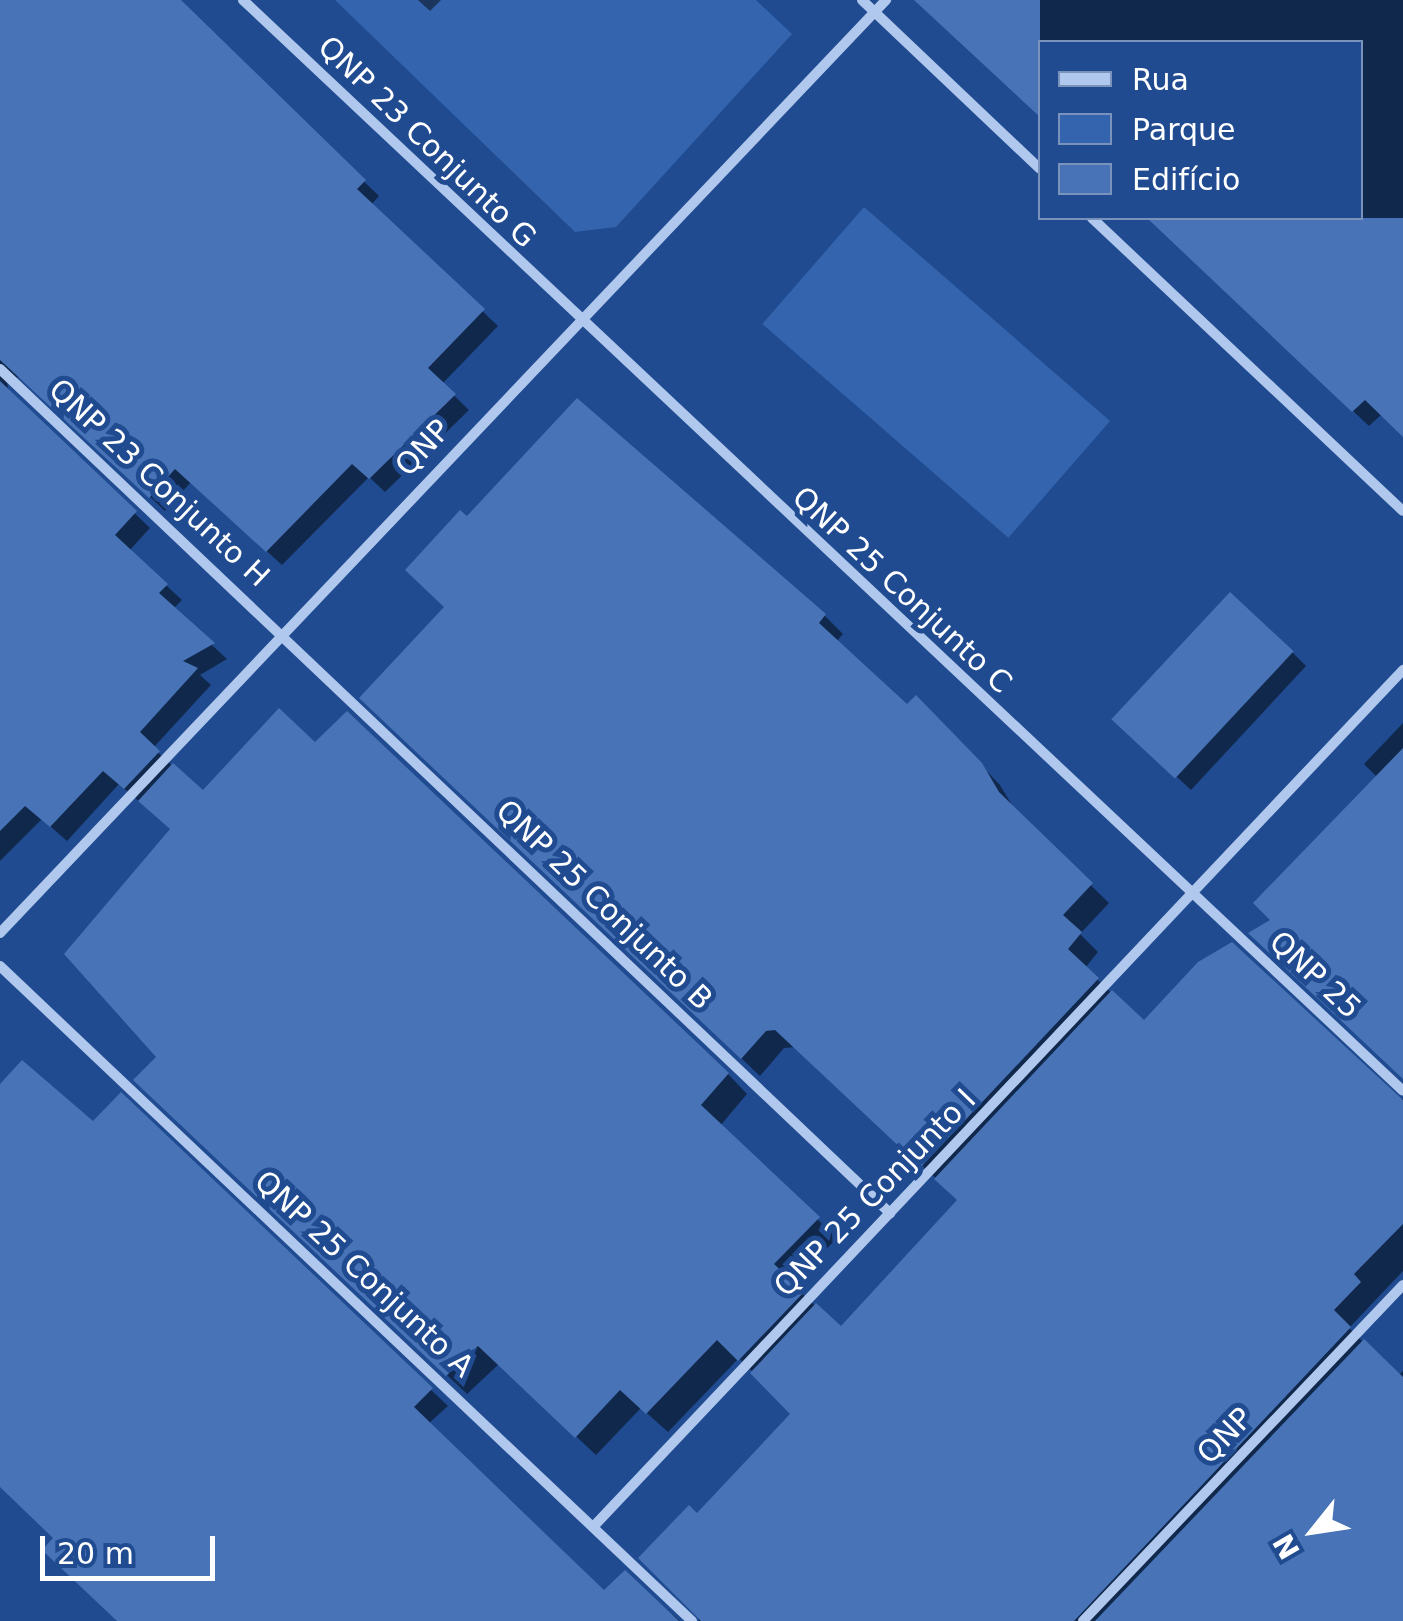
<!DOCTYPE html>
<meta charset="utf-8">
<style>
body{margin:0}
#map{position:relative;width:1403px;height:1621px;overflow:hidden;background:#204b90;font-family:"DejaVu Sans",sans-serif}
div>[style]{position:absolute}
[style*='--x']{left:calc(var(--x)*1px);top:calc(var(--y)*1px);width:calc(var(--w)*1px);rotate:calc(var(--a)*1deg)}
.green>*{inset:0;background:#3364ad;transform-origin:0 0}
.shadow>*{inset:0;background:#0007}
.building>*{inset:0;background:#4874b7;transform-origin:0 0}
.street>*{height:10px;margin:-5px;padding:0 5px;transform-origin:5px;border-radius:5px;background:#b0c8ed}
span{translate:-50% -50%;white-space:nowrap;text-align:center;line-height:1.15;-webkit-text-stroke:10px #204b90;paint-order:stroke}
.street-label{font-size:30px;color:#fff}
.legend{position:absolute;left:1038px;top:40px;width:325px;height:180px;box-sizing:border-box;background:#204b90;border:2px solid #7993bc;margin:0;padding:12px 18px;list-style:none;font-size:30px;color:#fff}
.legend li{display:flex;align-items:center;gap:20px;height:50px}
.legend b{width:50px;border:2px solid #7993bc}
.north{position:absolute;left:1263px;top:1481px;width:100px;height:100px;-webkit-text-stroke:8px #204b90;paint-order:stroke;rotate:240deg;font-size:28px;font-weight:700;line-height:40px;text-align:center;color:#fff}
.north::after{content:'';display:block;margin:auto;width:35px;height:45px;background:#fff;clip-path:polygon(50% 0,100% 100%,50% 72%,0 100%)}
.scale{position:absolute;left:40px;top:1536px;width:175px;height:45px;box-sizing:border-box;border:5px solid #fff;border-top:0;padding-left:12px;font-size:30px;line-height:35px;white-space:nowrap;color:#fff;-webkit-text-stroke:8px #204b90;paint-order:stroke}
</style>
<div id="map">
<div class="green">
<i style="clip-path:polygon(335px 0,756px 0,792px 34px,616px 227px,575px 232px)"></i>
<i style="left:864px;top:207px;width:326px;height:155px;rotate:41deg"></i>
</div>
<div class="shadow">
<i style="clip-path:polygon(0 0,176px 0,379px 196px,371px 205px,498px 326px,442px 384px,469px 410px,385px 492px,369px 477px,282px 565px,191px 482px,165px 511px,24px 377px,7px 378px,8px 392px,150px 528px,129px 551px,182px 600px,173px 609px,227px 659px,200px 675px,211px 685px,153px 748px,203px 794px,315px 745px,728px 1074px,747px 1094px,720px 1126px,837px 1238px,792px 1284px,841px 1330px,960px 1201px,796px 1047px,784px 1048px,760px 1076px,381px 716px,447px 608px,467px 520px,577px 401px,825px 616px,843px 634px,836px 642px,907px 708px,916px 698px,1000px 785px,1016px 812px,1109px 903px,1080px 934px,1098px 952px,1085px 968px,1144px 1024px,1403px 1099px,1403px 1271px,1349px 1328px,1398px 1376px,1403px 1371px,1403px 1621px,699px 1621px,697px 1517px,794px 1414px,739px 1358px,668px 1432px,641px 1408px,596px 1455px,499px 1364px,467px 1394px,156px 1100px,173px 831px,119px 784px,67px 841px,42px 819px,0 861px)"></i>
<i style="clip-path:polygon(418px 0,441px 0,430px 11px)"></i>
<i style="clip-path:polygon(941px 0,1403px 0,1403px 434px,1382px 414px,1369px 426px,1148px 218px,1360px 218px,1360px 42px,1040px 42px,1040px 116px,964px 44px)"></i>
<i style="clip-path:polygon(1292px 652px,1306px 666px,1191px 790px,1129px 733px)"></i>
<i style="clip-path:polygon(1403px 723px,1403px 1077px,1274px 921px,1378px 778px,1364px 764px)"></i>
<i style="clip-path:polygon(0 1087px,93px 1124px,121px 1096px,448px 1406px,428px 1424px,604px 1593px,625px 1573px,680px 1621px,119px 1621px,56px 1539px,0 1484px)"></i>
</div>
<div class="building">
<i style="clip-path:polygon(0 0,181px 0,366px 180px,357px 189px,485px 309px,428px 368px,456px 394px,369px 479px,352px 464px,266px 552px,175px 469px,149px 498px,0 360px)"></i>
<i style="clip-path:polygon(914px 0,1040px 0,1040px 117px)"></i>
<i style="clip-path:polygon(1147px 218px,1403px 218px,1403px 437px,1365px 400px,1352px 412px)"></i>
<i style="clip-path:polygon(0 381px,137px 511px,115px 535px,168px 584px,159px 593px,215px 643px,183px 661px,198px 668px,140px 732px,160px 751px,124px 789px,103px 771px,50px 827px,25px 806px,0 831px)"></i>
<i style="clip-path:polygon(577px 398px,826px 614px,819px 623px,907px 704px,916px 695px,982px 763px,999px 792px,1093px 883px,1063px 915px,1082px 932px,1068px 949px,1099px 978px,921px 1167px,775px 1030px,766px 1031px,741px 1059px,359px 698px,444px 607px,405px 570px,460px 510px,467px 516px)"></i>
<i style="left:1230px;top:592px;width:87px;height:174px;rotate:43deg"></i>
<i style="clip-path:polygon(279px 708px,315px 742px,347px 711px,729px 1073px,701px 1105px,820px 1217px,774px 1264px,804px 1292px,738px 1361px,717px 1340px,646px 1414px,620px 1390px,575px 1438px,478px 1346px,446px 1376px,133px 1080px,156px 1057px,64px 954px,170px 829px,138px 801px,173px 763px,203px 790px)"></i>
<i style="clip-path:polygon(1403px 748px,1403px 1079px,1248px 933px,1270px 920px,1253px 903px)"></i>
<i style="clip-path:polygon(1232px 942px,1403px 1100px,1403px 1224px,1354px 1274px,1361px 1282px,1334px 1310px,1351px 1327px,1074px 1621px,701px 1621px,638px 1558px,689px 1505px,697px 1513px,790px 1414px,750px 1373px,816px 1303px,841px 1326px,957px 1200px,934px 1179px,1112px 990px,1144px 1020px,1198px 962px)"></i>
<i style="clip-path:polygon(22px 1060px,93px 1121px,121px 1092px,433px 1388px,414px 1407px,556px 1544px,604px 1590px,625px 1570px,679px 1621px,117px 1621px,42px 1550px,53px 1538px,0 1487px,0 1084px)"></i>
<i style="clip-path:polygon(1364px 1339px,1403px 1377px,1403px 1621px,1095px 1621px)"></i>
</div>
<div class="street">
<i style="--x:243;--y:0;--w:1592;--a:43.24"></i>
<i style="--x:862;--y:0;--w:245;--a:43.5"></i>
<i style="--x:1092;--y:218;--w:427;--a:43.3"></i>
<i style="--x:0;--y:369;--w:1227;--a:43.48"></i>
<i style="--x:0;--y:933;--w:1287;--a:-46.48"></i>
<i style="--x:0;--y:966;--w:953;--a:43.43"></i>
<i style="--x:594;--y:1526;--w:1178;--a:-46.62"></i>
<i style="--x:1083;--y:1621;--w:464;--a:-46.4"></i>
</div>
<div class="street-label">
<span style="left:427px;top:142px;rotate:44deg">QNP 23 Conjunto G</span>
<span style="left:423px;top:448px;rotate:-47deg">QNP</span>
<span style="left:159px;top:483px;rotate:43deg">QNP 23 Conjunto H</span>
<span style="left:902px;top:590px;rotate:43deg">QNP 25 Conjunto C</span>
<span style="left:604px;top:905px;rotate:44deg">QNP 25 Conjunto B</span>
<span style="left:1315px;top:975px;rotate:43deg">QNP 25</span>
<span style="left:875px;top:1193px;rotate:-46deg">QNP 25 Conjunto I</span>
<span style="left:364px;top:1274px;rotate:43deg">QNP 25 Conjunto A</span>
<span style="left:1225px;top:1436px;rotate:-46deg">QNP</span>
</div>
<ul class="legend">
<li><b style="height:12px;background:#b0c8ed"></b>Rua</li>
<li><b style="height:28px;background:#3364ad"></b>Parque</li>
<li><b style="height:28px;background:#4874b7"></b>Edifício</li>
</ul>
<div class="north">N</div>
<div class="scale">20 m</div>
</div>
